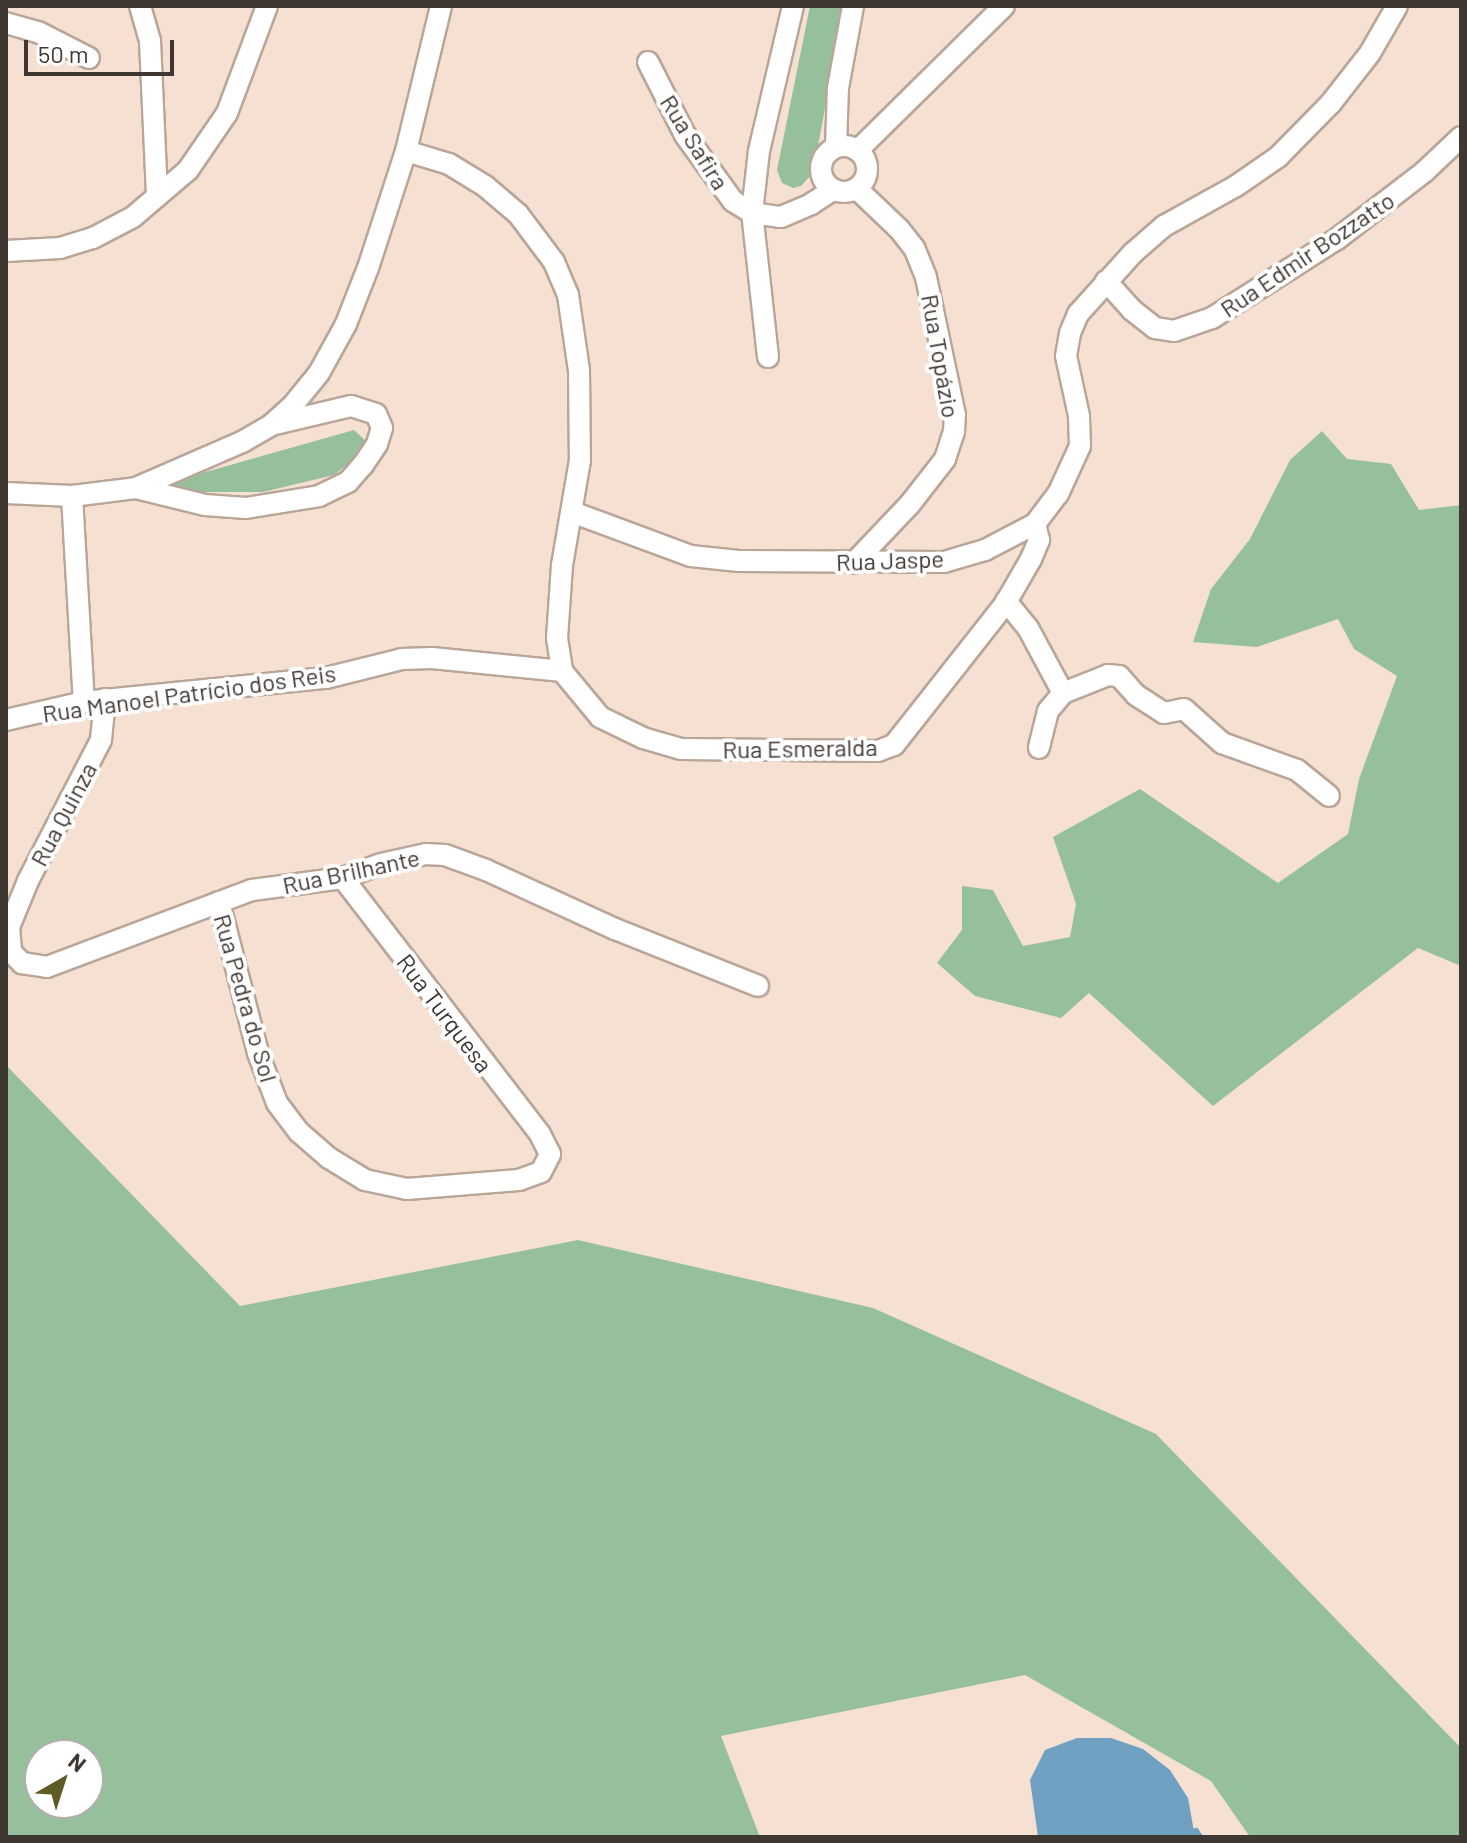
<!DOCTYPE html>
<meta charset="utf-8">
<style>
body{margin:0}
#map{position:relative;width:1467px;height:1843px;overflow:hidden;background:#f5e0d2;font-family:Barlow,sans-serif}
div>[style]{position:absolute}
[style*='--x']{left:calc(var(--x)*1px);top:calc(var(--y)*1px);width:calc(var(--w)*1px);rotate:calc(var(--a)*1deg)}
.green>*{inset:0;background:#96c09c}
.water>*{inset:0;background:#6fa0c1}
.stream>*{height:6px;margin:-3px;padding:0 3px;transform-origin:3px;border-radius:3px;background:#6fa0c1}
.roads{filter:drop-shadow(2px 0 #b9a698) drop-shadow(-2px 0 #b9a698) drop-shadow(0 2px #b9a698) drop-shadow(0 -2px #b9a698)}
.minor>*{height:20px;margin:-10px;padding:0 10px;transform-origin:10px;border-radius:10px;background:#fff}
.minor>.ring{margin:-10px;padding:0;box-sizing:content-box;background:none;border:20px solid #fff;border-radius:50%}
span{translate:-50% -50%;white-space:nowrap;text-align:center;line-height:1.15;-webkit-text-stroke:8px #fff;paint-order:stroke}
.street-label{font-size:24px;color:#3f3732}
.frame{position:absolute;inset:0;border:8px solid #3f3732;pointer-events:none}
.north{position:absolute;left:24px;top:1739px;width:80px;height:80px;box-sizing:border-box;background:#fff;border:2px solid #b2afad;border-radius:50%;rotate:39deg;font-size:22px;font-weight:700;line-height:32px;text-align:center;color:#3f3732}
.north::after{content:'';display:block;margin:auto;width:28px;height:36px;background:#5e5b27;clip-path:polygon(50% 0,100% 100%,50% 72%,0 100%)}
.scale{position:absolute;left:24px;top:40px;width:150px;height:36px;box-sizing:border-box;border:4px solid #3f3732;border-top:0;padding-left:10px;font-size:24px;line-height:28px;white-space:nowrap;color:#3f3732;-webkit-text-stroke:6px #fff;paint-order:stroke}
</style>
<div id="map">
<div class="green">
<i style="clip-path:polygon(810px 6px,844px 6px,813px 173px,801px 186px,793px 188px,782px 183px,777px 170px)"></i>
<i style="clip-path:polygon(354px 430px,367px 442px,354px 459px,334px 475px,263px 492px,186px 492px,163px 484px)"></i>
<i style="clip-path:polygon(1322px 431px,1347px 459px,1391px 464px,1419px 510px,1461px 505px,1461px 966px,1418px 948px,1213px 1106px,1089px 993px,1061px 1018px,975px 996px,937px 963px,962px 930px,962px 886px,993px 890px,1023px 946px,1070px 937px,1076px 904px,1053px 837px,1140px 789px,1278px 883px,1348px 834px,1359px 779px,1397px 676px,1354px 649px,1338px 619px,1257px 647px,1193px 642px,1211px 589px,1250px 539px,1290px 460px)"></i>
<i style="clip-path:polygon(evenodd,6px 1065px,240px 1306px,578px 1240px,873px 1308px,1156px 1434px,1461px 1748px,1461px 1837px,1250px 1837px,1211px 1781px,1025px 1675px,721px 1736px,760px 1837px,6px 1837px,6px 1065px,40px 1755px,88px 1755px,88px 1803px,40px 1803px,40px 1755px)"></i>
</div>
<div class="water">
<i style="clip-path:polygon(1077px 1738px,1111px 1738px,1143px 1749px,1170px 1770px,1188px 1798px,1195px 1837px,1038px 1837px,1030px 1780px,1045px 1750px)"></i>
</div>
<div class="stream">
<i style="--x:1196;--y:1831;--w:7;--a:56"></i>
</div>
<div class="roads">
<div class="minor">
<i style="--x:140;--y:6;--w:36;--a:74"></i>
<i style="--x:150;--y:41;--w:155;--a:87.4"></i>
<i style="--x:6;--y:23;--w:33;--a:16"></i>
<i style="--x:38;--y:32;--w:57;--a:27"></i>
<i style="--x:648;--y:62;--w:82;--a:63.1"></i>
<i style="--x:685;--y:135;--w:82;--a:54"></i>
<i style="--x:733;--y:201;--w:22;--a:32"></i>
<i style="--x:752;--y:213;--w:29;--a:8"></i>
<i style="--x:781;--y:217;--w:33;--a:-23"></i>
<i style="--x:811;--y:204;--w:27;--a:-33"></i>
<i class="ring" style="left:821px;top:146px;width:26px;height:26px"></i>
<i style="--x:836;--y:147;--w:59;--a:-88.1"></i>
<i style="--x:838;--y:88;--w:83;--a:-79.6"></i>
<i style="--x:858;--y:150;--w:205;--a:-44.6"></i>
<i style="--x:406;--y:151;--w:45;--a:16.8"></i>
<i style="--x:449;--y:164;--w:42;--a:31.4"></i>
<i style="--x:485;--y:186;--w:43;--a:40.3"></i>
<i style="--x:518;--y:214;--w:60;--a:53.1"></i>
<i style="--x:554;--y:262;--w:36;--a:67"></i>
<i style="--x:568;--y:295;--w:76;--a:81.7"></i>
<i style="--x:579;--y:370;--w:90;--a:89.4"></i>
<i style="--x:580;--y:460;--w:107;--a:99.7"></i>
<i style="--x:562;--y:565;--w:73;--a:93.9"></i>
<i style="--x:557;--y:638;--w:33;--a:81"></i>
<i style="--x:562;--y:671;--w:60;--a:50.4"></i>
<i style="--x:600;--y:717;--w:48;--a:26"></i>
<i style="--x:643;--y:738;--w:40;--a:16"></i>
<i style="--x:681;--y:749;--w:197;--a:0.6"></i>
<i style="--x:878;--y:751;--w:17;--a:-21"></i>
<i style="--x:894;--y:745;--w:179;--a:-51.8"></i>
<i style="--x:1005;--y:604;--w:52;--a:-60"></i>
<i style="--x:1031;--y:559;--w:21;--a:-67"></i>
<i style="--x:1039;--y:540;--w:16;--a:-104"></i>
<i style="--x:6;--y:251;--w:54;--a:-3.2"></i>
<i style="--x:60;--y:248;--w:34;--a:-17"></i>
<i style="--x:93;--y:238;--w:45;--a:-27.7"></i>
<i style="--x:133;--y:217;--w:72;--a:-40.5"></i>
<i style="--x:188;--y:170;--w:69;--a:-55.6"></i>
<i style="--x:227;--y:113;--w:114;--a:-69.5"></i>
<i style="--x:1106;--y:281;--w:39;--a:48"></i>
<i style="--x:1132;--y:310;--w:29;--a:38"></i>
<i style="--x:1155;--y:328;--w:19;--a:9"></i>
<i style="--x:1174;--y:331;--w:40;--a:-18.9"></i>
<i style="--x:1212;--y:318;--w:148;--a:-32.3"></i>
<i style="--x:1337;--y:239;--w:110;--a:-37.6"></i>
<i style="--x:1424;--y:172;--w:51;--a:-43.4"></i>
<i style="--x:768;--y:357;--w:145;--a:-96.3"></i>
<i style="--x:752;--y:213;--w:62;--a:-83.6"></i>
<i style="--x:759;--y:151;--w:149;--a:-76.8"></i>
<i style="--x:136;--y:488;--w:71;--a:13.8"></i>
<i style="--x:205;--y:505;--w:41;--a:4.2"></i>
<i style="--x:246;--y:508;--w:74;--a:-9.3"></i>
<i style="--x:319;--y:496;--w:32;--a:-26"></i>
<i style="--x:348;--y:482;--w:23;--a:-49"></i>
<i style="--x:363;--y:465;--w:25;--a:-56"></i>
<i style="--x:377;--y:444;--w:17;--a:-73"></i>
<i style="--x:382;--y:428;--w:15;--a:-113"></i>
<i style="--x:376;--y:414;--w:26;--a:-162"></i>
<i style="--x:351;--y:406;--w:78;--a:166.7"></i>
<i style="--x:6;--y:493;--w:66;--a:2.6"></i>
<i style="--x:72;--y:496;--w:64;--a:-7.1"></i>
<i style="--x:136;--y:488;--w:116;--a:-23.5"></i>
<i style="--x:242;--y:442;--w:32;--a:-30"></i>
<i style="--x:270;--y:426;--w:31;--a:-42"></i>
<i style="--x:293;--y:405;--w:41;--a:-50.9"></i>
<i style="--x:319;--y:373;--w:56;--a:-61.1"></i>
<i style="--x:346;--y:324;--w:60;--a:-68.6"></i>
<i style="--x:368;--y:268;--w:123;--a:-72"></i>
<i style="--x:406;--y:151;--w:149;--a:-76.4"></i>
<i style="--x:72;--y:496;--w:206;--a:86.7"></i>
<i style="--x:572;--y:512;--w:127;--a:20.3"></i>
<i style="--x:691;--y:556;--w:48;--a:5.9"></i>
<i style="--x:739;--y:561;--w:205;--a:0.3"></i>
<i style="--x:944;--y:562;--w:43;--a:-16.3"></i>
<i style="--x:985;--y:550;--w:56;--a:-27.5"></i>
<i style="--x:1035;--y:524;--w:38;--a:-53"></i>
<i style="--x:1058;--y:494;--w:53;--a:-65.4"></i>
<i style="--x:1080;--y:446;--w:30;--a:-92"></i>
<i style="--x:1079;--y:416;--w:61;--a:-102.2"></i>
<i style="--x:1066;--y:356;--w:23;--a:-80"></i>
<i style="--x:1070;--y:333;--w:21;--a:-67"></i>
<i style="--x:1078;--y:314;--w:82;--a:-48"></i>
<i style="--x:1133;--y:253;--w:41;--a:-41.1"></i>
<i style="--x:1164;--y:226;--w:82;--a:-29.1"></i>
<i style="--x:1236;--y:186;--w:51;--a:-34.6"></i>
<i style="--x:1278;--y:157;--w:76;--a:-45.5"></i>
<i style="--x:1331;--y:103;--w:63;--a:-52"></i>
<i style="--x:1370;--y:53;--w:54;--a:-60.1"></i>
<i style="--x:854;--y:563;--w:81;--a:-46.5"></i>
<i style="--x:910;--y:504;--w:57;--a:-52.1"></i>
<i style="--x:945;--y:459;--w:28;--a:-72"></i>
<i style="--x:954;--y:432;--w:17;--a:-87"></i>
<i style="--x:955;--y:415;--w:141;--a:-101.9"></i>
<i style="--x:926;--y:277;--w:31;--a:-112"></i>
<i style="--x:914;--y:248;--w:24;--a:-128"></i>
<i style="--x:899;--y:229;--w:59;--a:-136.4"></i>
<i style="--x:1006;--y:601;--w:35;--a:51"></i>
<i style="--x:1028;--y:628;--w:74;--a:61.7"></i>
<i style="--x:1063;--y:693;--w:23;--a:130"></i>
<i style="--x:1048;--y:711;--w:38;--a:104"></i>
<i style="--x:1063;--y:693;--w:48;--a:-21.8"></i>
<i style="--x:1108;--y:675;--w:11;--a:5"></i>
<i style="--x:1119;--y:676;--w:25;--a:48"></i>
<i style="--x:1136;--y:695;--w:33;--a:33"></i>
<i style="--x:1164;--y:713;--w:20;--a:-11"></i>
<i style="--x:1184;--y:709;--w:51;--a:41.8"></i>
<i style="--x:1222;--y:743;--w:80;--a:19.8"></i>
<i style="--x:1297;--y:770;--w:41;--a:39.1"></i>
<i style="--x:105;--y:699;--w:41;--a:95.6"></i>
<i style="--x:101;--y:740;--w:159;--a:117.4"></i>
<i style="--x:28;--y:881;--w:50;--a:112.4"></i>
<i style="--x:9;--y:927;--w:25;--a:85"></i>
<i style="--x:11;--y:952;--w:16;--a:45"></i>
<i style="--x:22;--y:963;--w:25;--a:9"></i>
<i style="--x:47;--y:967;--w:219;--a:-20.6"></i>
<i style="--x:252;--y:890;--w:92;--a:-7.5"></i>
<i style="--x:343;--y:878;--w:40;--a:-20.2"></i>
<i style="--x:381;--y:864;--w:46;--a:-12.5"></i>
<i style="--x:426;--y:854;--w:19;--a:3"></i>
<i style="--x:445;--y:855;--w:44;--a:20.1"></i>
<i style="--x:486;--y:870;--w:142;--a:24.6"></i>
<i style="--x:615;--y:929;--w:154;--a:21.7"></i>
<i style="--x:6;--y:720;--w:80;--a:-13"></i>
<i style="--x:84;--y:702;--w:243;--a:-5.7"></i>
<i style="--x:326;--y:678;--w:78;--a:-14"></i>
<i style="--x:402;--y:659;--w:30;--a:-2"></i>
<i style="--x:432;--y:658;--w:131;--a:5.7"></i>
<i style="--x:219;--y:902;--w:156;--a:75.5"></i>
<i style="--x:258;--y:1053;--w:53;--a:69.2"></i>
<i style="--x:277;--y:1103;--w:36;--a:53"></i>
<i style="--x:299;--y:1132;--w:40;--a:41"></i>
<i style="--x:329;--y:1158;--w:42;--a:31.4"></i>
<i style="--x:365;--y:1180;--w:43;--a:12.1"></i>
<i style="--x:407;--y:1189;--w:112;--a:-4.6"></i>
<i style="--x:519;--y:1180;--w:23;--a:-20"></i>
<i style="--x:541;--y:1172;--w:20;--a:-63"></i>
<i style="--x:550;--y:1154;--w:22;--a:-117"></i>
<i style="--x:540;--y:1134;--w:323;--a:-127.6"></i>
</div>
</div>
<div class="street-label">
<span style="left:695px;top:142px;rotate:58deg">Rua Safira</span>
<span style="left:1307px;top:254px;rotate:-34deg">Rua Edmir Bozzatto</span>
<span style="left:941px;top:356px;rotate:80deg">Rua Topázio</span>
<span style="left:890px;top:560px;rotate:-2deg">Rua Jaspe</span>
<span style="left:189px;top:693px;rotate:-8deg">Rua Manoel Patrício dos Reis</span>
<span style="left:800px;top:748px;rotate:-1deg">Rua Esmeralda</span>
<span style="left:63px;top:814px;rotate:-62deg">Rua Quinza</span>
<span style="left:351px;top:871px;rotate:-12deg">Rua Brilhante</span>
<span style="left:246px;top:998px;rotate:74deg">Rua Pedra do Sol</span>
<span style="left:445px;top:1013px;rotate:53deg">Rua Turquesa</span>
</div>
<div class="frame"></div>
<div class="north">N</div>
<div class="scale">50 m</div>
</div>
